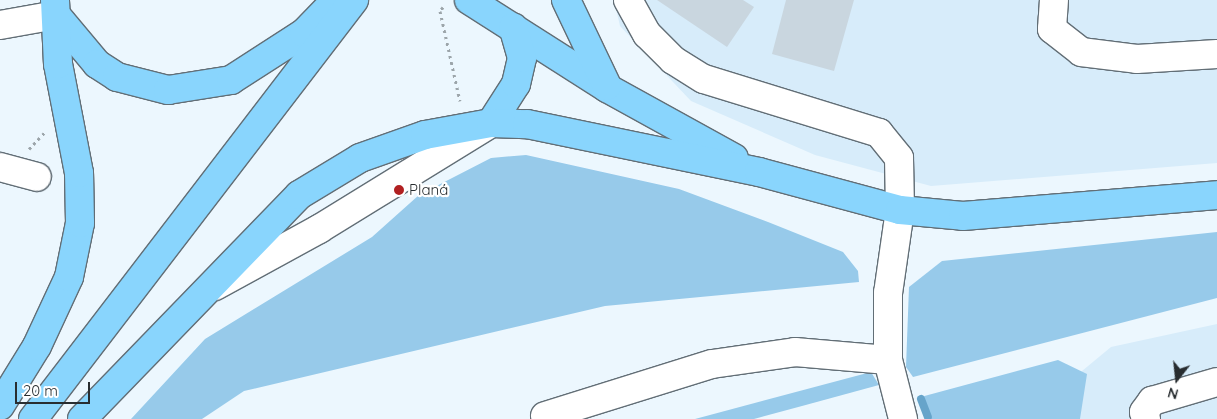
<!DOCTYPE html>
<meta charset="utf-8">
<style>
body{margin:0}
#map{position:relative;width:1217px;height:419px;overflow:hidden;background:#ecf7fe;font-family:Quicksand,sans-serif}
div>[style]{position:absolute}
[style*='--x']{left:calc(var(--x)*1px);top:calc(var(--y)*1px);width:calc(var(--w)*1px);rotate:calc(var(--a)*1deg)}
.built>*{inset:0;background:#d7ecfa}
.green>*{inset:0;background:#97caea}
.stream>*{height:8px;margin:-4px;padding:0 4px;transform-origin:4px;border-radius:4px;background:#66a4ca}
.building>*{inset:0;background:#c9d6df}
.path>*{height:3px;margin-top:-1.5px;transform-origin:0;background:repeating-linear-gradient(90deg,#9ca5aa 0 2.5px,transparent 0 6.5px)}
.roads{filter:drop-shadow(1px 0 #626e76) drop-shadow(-1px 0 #626e76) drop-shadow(0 1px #626e76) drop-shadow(0 -1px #626e76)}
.minor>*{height:28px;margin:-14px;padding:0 14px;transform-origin:14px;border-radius:14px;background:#fff}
.major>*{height:28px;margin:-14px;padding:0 14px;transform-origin:14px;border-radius:14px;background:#89d5fd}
.dots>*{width:14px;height:14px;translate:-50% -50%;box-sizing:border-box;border:2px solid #fff;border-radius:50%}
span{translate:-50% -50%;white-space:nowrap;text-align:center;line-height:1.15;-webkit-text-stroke:4.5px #fff;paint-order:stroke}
.poi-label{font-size:15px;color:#282d30}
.left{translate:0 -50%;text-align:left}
.north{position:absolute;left:1152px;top:354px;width:50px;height:50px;-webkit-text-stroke:4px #fff;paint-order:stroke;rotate:196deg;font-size:14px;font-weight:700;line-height:20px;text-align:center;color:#282d30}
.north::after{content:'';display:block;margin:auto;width:18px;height:22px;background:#282d30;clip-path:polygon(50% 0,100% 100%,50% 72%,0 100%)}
.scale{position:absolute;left:15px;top:382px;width:75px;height:22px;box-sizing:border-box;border:2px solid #282d30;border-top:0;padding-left:6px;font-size:15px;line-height:18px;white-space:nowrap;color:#282d30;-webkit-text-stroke:4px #fff;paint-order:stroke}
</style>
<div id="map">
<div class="built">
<i style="clip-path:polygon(614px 0,1217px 0,1217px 163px,931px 186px,815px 155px,691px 101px,620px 26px)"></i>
<i style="clip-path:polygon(1217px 324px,1217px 419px,1024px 419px,1111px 347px)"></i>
</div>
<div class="green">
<i style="clip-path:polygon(526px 155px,679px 189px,768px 222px,843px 252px,858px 271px,859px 282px,605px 306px,244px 391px,202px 419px,131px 419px,205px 339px,372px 237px,419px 195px,491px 158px)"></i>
<i style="clip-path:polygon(1217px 232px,1217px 298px,913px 377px,906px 367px,909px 287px,942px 261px)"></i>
<i style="clip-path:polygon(1058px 360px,1087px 374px,1080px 419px,928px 419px,917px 398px)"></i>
<i style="clip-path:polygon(871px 372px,879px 385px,802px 406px,754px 419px,695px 419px)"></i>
</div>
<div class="stream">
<i style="--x:921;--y:399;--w:19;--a:69"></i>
</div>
<div class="building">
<i style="clip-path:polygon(657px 0,743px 0,754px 7px,727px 47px)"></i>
<i style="clip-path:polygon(786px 0,854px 0,834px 71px,772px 54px)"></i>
</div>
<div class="path">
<i style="--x:443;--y:7;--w:5;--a:127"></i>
<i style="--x:440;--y:11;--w:92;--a:77.5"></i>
<i style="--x:29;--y:149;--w:23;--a:-47"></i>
</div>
<div class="roads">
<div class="minor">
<i style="--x:628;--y:0;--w:39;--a:61"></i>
<i style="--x:647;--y:34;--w:37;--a:45"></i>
<i style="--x:673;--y:60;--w:36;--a:32"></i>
<i style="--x:704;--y:79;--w:183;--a:17.1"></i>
<i style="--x:879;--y:133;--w:32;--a:51"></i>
<i style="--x:899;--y:158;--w:52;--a:88.9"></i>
<i style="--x:900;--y:210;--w:84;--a:98.2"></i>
<i style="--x:888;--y:293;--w:67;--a:90"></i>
<i style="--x:888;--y:360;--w:61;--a:75.7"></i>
<i style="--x:1054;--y:0;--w:29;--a:94"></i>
<i style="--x:1052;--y:29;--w:37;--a:38"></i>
<i style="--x:1081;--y:52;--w:56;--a:7.1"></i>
<i style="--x:1137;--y:59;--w:80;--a:-3.6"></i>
<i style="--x:0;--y:25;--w:57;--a:-10.1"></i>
<i style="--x:0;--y:167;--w:38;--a:15"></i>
<i style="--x:215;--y:286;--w:119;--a:-28.7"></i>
<i style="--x:319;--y:229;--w:202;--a:-31.6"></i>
<i style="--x:545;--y:416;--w:175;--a:-17.3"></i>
<i style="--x:712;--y:364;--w:84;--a:-8.2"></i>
<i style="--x:795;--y:352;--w:93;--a:4.9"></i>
<i style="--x:1146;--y:419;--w:7;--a:-106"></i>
<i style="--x:1144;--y:412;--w:14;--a:-54"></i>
<i style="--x:1152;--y:401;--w:68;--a:-16.3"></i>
</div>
<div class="major">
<i style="--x:469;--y:0;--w:164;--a:32.5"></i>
<i style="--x:607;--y:88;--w:145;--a:28.9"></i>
<i style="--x:566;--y:0;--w:95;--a:64.5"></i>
<i style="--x:56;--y:15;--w:64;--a:50.1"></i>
<i style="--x:97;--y:64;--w:24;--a:33"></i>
<i style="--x:117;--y:77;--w:53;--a:14.3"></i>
<i style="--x:168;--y:90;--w:64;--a:-9"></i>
<i style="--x:231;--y:80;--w:87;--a:-32.8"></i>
<i style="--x:304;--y:33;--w:46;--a:-45.9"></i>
<i style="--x:491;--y:123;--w:46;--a:-57.3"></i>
<i style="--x:516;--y:84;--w:27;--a:-77"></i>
<i style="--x:522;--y:58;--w:32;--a:-106"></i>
<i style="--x:0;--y:406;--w:70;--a:-58.3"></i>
<i style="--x:37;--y:346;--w:76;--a:-65.1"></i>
<i style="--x:69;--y:277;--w:55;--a:-78.5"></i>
<i style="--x:80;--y:223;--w:50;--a:-91.1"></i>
<i style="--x:79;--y:173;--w:111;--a:-100.9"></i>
<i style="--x:58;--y:64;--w:64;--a:-92.7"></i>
<i style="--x:33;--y:419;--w:528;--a:-52.54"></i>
<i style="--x:82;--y:419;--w:312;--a:-45.9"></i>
<i style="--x:299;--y:195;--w:71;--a:-31.2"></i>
<i style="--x:360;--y:158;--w:69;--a:-19.5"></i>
<i style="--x:425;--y:135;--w:67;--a:-10.3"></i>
<i style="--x:491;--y:123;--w:36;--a:2"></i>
<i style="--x:527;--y:124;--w:237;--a:11.7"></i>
<i style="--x:759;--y:172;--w:146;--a:15.1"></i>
<i style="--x:900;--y:210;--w:63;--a:5.4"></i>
<i style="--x:963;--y:216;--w:255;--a:-4.7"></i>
</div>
</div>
<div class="dots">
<i style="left:399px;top:190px;background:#b12021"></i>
</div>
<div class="poi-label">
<span class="left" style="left:409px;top:190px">Planá</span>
</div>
<div class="north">N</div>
<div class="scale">20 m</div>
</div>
